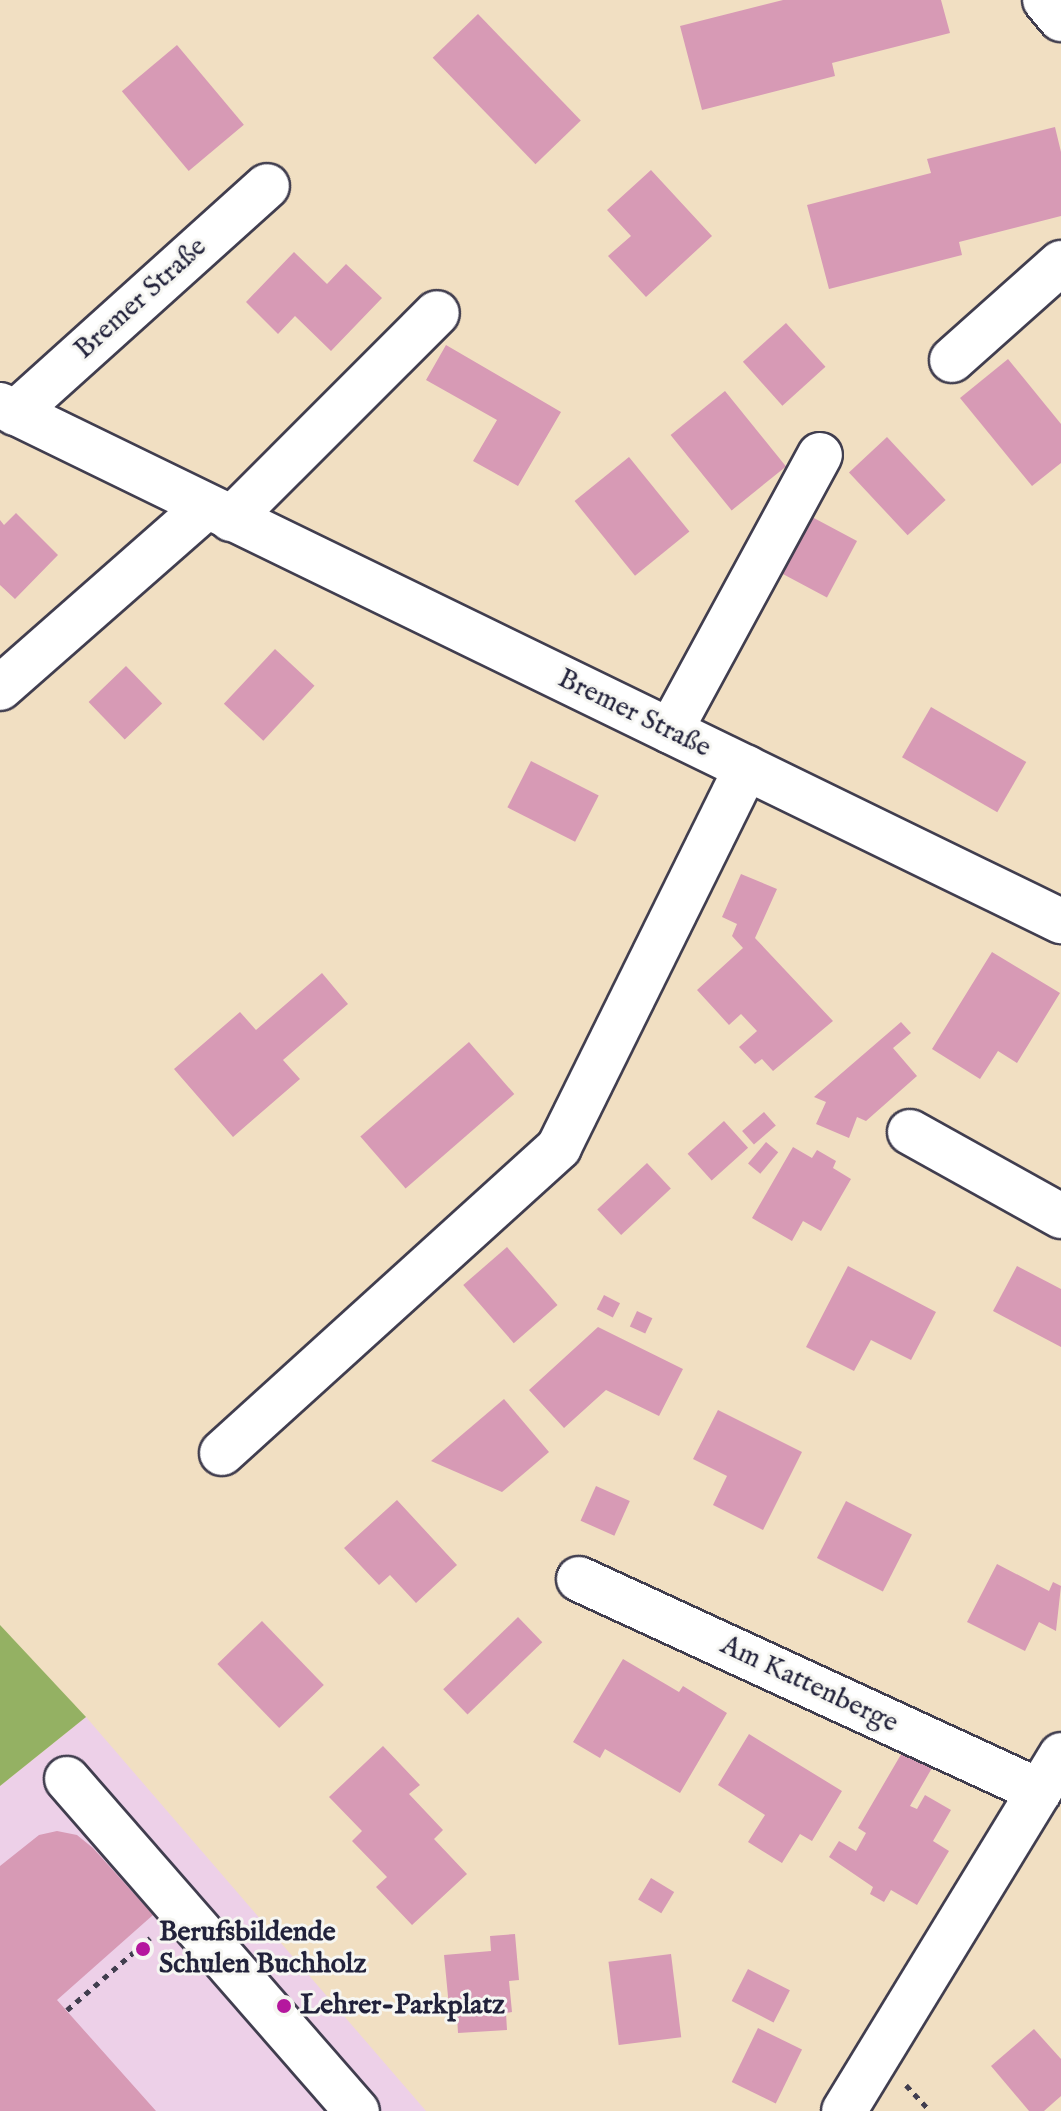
<!DOCTYPE html>
<meta charset="utf-8">
<style>
body{margin:0}
#map{position:relative;width:1061px;height:2111px;overflow:hidden;background:#f1dfc2;font-family:"IM FELL English",serif}
div>[style]{position:absolute}
[style*='--x']{left:calc(var(--x)*1px);top:calc(var(--y)*1px);width:calc(var(--w)*1px);rotate:calc(var(--a)*1deg)}
.built>*{inset:0;background:#edd0e8}
.forest>*{inset:0;background:#94b163}
.building>*{inset:0;background:#d79ab5;transform-origin:0 0}
.path>*{height:5px;margin-top:-2.5px;transform-origin:0;background:repeating-linear-gradient(90deg,#413e4f 0 6px,transparent 0 12px)}
.roads{filter:drop-shadow(2px 0 #413e4f) drop-shadow(-2px 0 #413e4f) drop-shadow(0 2px #413e4f) drop-shadow(0 -2px #413e4f)}
.minor>*{height:44px;margin:-22px;padding:0 22px;transform-origin:22px;border-radius:22px;background:#fff}
.dots>*{width:22px;height:22px;translate:-50% -50%;box-sizing:border-box;border:4px solid #f6f6f2;border-radius:50%}
span{translate:-50% -50%;white-space:nowrap;text-align:center;line-height:1.15;-webkit-text-stroke:6px #f6f6f2;paint-order:stroke}
.street-label{font-size:28px;color:#22223b}
.poi-label{font-size:28px;color:#22223b;font-weight:700}
.left{translate:0 -50%;text-align:left}
</style>
<div id="map">
<div class="built">
<i style="clip-path:polygon(86px 1717px,426px 2111px,0 2111px,0 1786px)"></i>
</div>
<div class="forest">
<i style="clip-path:polygon(0 1625px,86px 1717px,0 1786px)"></i>
</div>
<div class="building">
<i style="clip-path:polygon(783px 0,941px 0,950px 33px,832px 63px,835px 76px,702px 110px,680px 26px)"></i>
<i style="left:478px;top:14px;width:148px;height:63px;rotate:46deg"></i>
<i style="left:177px;top:45px;width:104px;height:72px;rotate:50deg"></i>
<i style="clip-path:polygon(1055px 127px,1061px 152px,1061px 216px,959px 242px,962px 255px,829px 289px,807px 205px,931px 173px,927px 159px)"></i>
<i style="clip-path:polygon(651px 170px,712px 236px,646px 297px,608px 256px,631px 236px,607px 210px)"></i>
<i style="clip-path:polygon(294px 252px,327px 284px,346px 264px,382px 298px,331px 351px,295px 316px,278px 334px,246px 302px)"></i>
<i style="left:786px;top:323px;width:59px;height:58px;rotate:48deg"></i>
<i style="clip-path:polygon(446px 345px,561px 412px,518px 486px,473px 461px,497px 420px,426px 380px)"></i>
<i style="clip-path:polygon(1008px 359px,1061px 424px,1061px 463px,1032px 486px,960px 398px)"></i>
<i style="left:725px;top:391px;width:97px;height:70px;rotate:51deg"></i>
<i style="left:887px;top:437px;width:86px;height:52px;rotate:47deg"></i>
<i style="left:629px;top:457px;width:96px;height:70px;rotate:51deg"></i>
<i style="clip-path:polygon(16px 513px,58px 555px,15px 599px,0 585px,0 520px,4px 525px)"></i>
<i style="left:812px;top:517px;width:51px;height:64px;rotate:28deg"></i>
<i style="left:275px;top:649px;width:54px;height:75px;rotate:43deg"></i>
<i style="left:126px;top:666px;width:52px;height:52px;rotate:46deg"></i>
<i style="left:931px;top:707px;width:110px;height:58px;rotate:30deg"></i>
<i style="left:531px;top:761px;width:76px;height:52px;rotate:27deg"></i>
<i style="clip-path:polygon(741px 874px,777px 889px,755px 938px,833px 1021px,773px 1071px,762px 1059px,755px 1064px,739px 1047px,757px 1031px,741px 1014px,729px 1025px,697px 990px,743px 948px,732px 936px,737px 924px,722px 917px)"></i>
<i style="clip-path:polygon(992px 952px,1060px 993px,1017px 1063px,998px 1051px,980px 1079px,932px 1049px)"></i>
<i style="clip-path:polygon(322px 973px,348px 1004px,283px 1060px,300px 1079px,233px 1137px,174px 1069px,240px 1012px,256px 1030px)"></i>
<i style="clip-path:polygon(901px 1022px,911px 1033px,893px 1048px,917px 1076px,866px 1121px,857px 1117px,849px 1138px,816px 1124px,826px 1102px,814px 1097px)"></i>
<i style="left:469px;top:1042px;width:69px;height:144px;rotate:49deg"></i>
<i style="left:764px;top:1112px;width:18px;height:29px;rotate:49deg"></i>
<i style="left:724px;top:1121px;width:36px;height:49px;rotate:48deg"></i>
<i style="left:766px;top:1142px;width:16px;height:28px;rotate:40deg"></i>
<i style="clip-path:polygon(793px 1147px,812px 1158px,817px 1150px,836px 1161px,833px 1168px,851px 1179px,821px 1231px,803px 1221px,792px 1241px,752px 1218px)"></i>
<i style="left:647px;top:1163px;width:35px;height:68px;rotate:47deg"></i>
<i style="left:507px;top:1247px;width:77px;height:58px;rotate:49deg"></i>
<i style="clip-path:polygon(848px 1266px,936px 1312px,911px 1360px,871px 1340px,854px 1371px,806px 1347px)"></i>
<i style="clip-path:polygon(1017px 1266px,1061px 1289px,1061px 1347px,993px 1311px)"></i>
<i style="left:604px;top:1295px;width:18px;height:16px;rotate:27deg"></i>
<i style="left:637px;top:1311px;width:17px;height:17px;rotate:25deg"></i>
<i style="clip-path:polygon(598px 1327px,683px 1369px,659px 1416px,606px 1390px,564px 1428px,529px 1390px)"></i>
<i style="clip-path:polygon(504px 1399px,549px 1452px,502px 1492px,431px 1461px)"></i>
<i style="clip-path:polygon(718px 1410px,802px 1452px,763px 1530px,713px 1505px,727px 1476px,693px 1459px)"></i>
<i style="left:596px;top:1486px;width:37px;height:38px;rotate:24deg"></i>
<i style="clip-path:polygon(397px 1500px,457px 1565px,416px 1603px,390px 1575px,379px 1585px,344px 1548px)"></i>
<i style="left:846px;top:1501px;width:74px;height:64px;rotate:27deg"></i>
<i style="clip-path:polygon(997px 1564px,1049px 1591px,1053px 1582px,1061px 1586px,1056px 1631px,1039px 1622px,1025px 1651px,967px 1622px)"></i>
<i style="left:518px;top:1617px;width:35px;height:104px;rotate:46deg"></i>
<i style="left:262px;top:1621px;width:89px;height:62px;rotate:46deg"></i>
<i style="clip-path:polygon(623px 1659px,679px 1692px,683px 1686px,727px 1713px,680px 1793px,605px 1749px,600px 1758px,573px 1742px)"></i>
<i style="clip-path:polygon(749px 1734px,842px 1791px,812px 1841px,800px 1834px,782px 1863px,748px 1842px,765px 1815px,718px 1785px)"></i>
<i style="clip-path:polygon(383px 1746px,420px 1785px,409px 1794px,443px 1830px,434px 1839px,467px 1874px,412px 1925px,376px 1887px,387px 1877px,352px 1841px,362px 1831px,329px 1797px)"></i>
<i style="clip-path:polygon(903px 1751px,932px 1768px,910px 1806px,917px 1809px,925px 1795px,951px 1810px,933px 1841px,949px 1851px,917px 1905px,891px 1890px,884px 1902px,870px 1894px,873px 1887px,829px 1857px,839px 1841px,856px 1851px,866px 1833px,858px 1828px)"></i>
<i style="clip-path:polygon(57px 1831px,77px 1835px,93px 1848px,153px 1915px,57px 2000px,156px 2111px,0 2111px,0 1866px,39px 1835px)"></i>
<i style="left:651px;top:1878px;width:27px;height:25px;rotate:31deg"></i>
<i style="clip-path:polygon(515px 1934px,519px 1980px,509px 1981px,512px 2012px,506px 2013px,507px 2030px,458px 2033px,457px 2016px,450px 2017px,444px 1955px,491px 1951px,490px 1936px)"></i>
<i style="left:671px;top:1954px;width:84px;height:63px;rotate:83deg"></i>
<i style="left:748px;top:1969px;width:47px;height:36px;rotate:27deg"></i>
<i style="left:758px;top:2028px;width:49px;height:60px;rotate:26deg"></i>
<i style="clip-path:polygon(1034px 2029px,1061px 2059px,1061px 2096px,1044px 2111px,1029px 2111px,991px 2066px)"></i>
</div>
<div class="path">
<i style="--x:67;--y:2010;--w:110;--a:-40.9"></i>
<i style="--x:906;--y:2085;--w:35;--a:47"></i>
</div>
<div class="roads">
<div class="minor">
<i style="--x:1045;--y:0;--w:25;--a:50"></i>
<i style="--x:952;--y:360;--w:146;--a:-41.7"></i>
<i style="--x:0;--y:405;--w:1180;--a:25.94"></i>
<i style="--x:15;--y:413;--w:339;--a:-42"></i>
<i style="--x:231;--y:519;--w:291;--a:-45"></i>
<i style="--x:0;--y:688;--w:274;--a:-41.3"></i>
<i style="--x:670;--y:731;--w:314;--a:-61.5"></i>
<i style="--x:910;--y:1132;--w:173;--a:29.1"></i>
<i style="--x:222;--y:1453;--w:455;--a:-42.2"></i>
<i style="--x:559;--y:1147;--w:423;--a:-63.7"></i>
<i style="--x:579;--y:1579;--w:507;--a:24.74"></i>
<i style="--x:67;--y:1779;--w:441;--a:48.9"></i>
<i style="--x:844;--y:2111;--w:417;--a:-58.6"></i>
</div>
</div>
<div class="dots">
<i style="left:143px;top:1949px;background:#b5179e"></i>
<i style="left:284px;top:2006px;background:#b5179e"></i>
</div>
<div class="street-label">
<span style="left:141px;top:299px;rotate:-42deg">Bremer Straße</span>
<span style="left:634px;top:714px;rotate:26deg">Bremer Straße</span>
<span style="left:809px;top:1685px;rotate:25deg">Am Kattenberge</span>
</div>
<div class="poi-label">
<span class="left" style="left:159px;top:1949px">Berufsbildende<br>Schulen Buchholz</span>
<span class="left" style="left:300px;top:2006px">Lehrer-Parkplatz</span>
</div>
</div>
